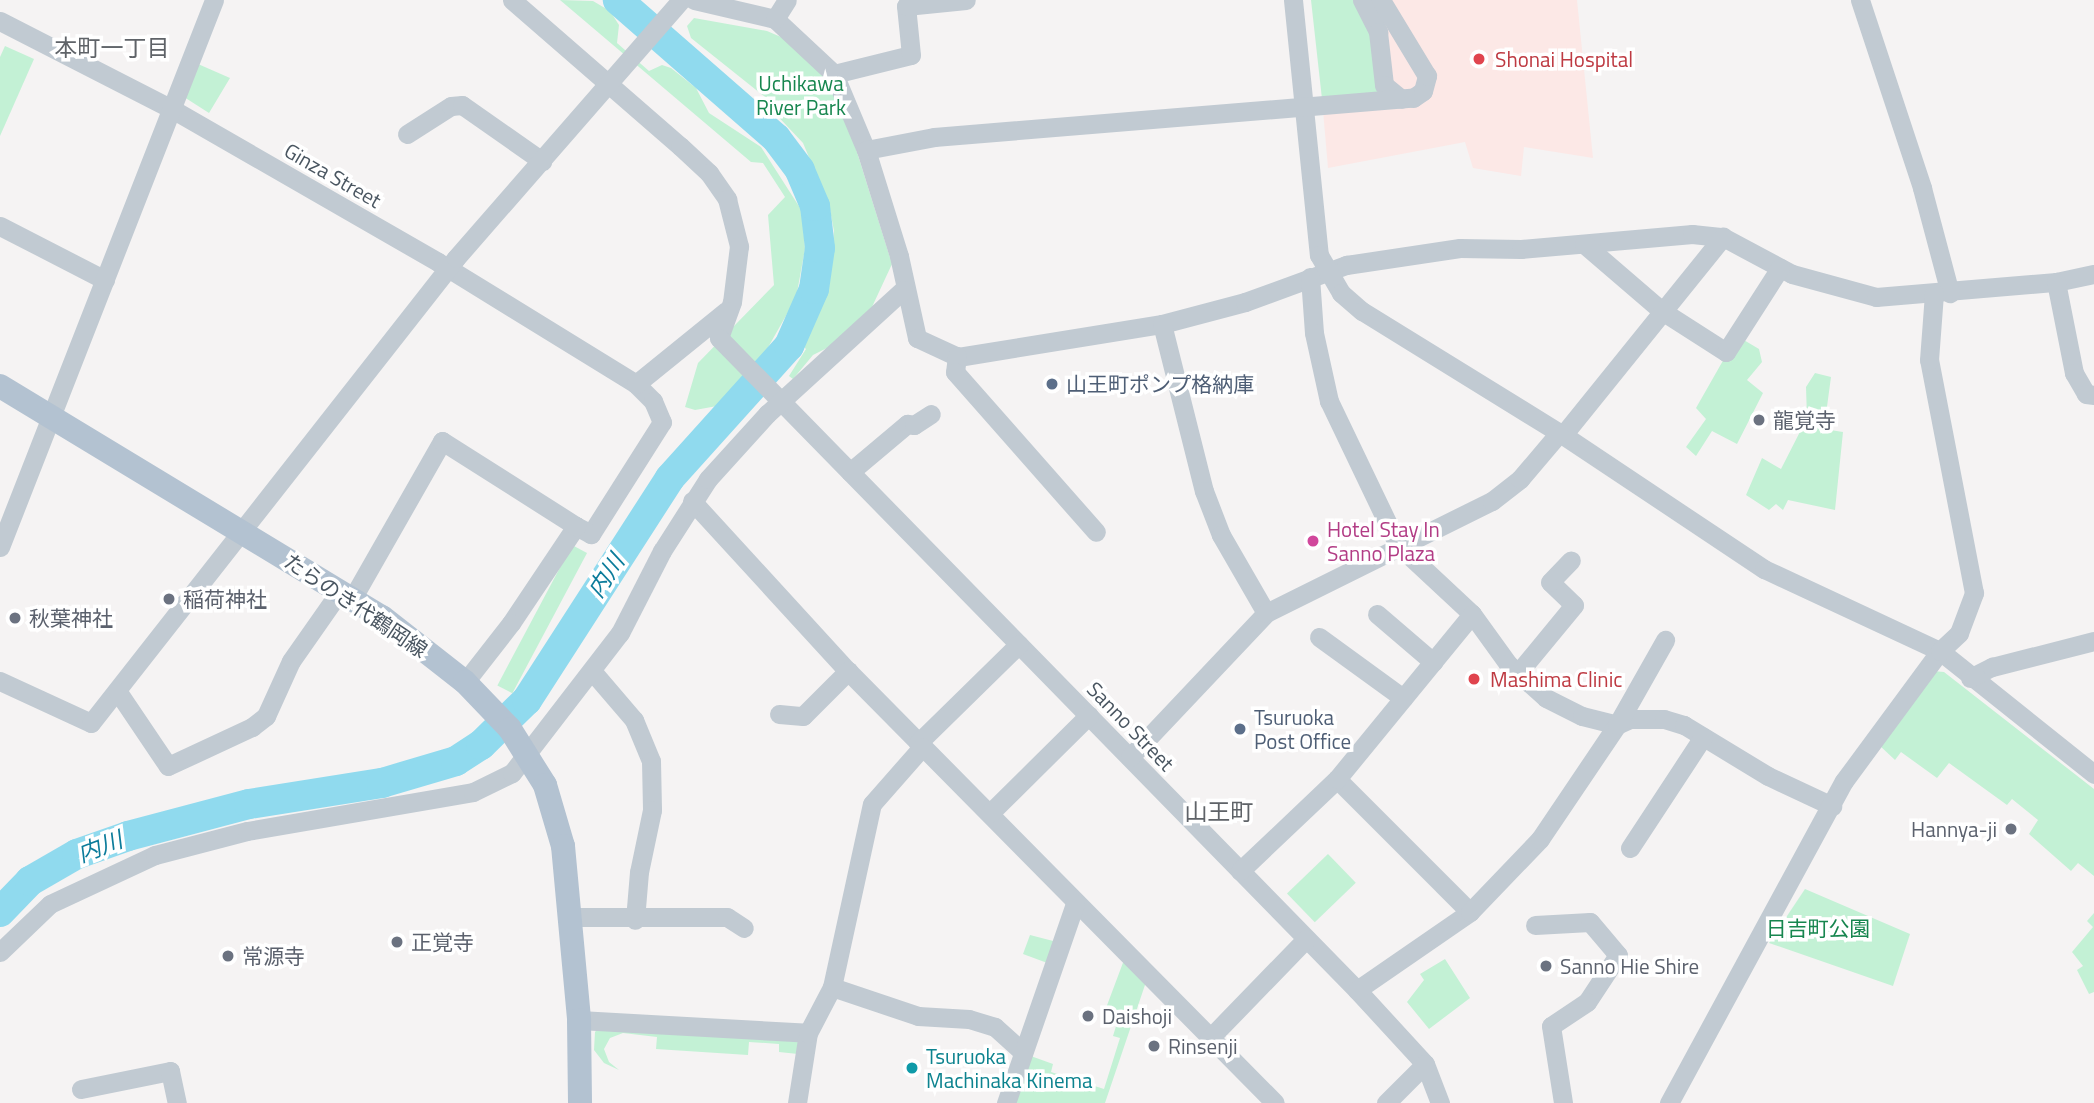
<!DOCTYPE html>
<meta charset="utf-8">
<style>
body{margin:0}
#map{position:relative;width:2094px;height:1103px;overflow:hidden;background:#f5f3f3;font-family:"Titillium Web","Noto Sans JP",sans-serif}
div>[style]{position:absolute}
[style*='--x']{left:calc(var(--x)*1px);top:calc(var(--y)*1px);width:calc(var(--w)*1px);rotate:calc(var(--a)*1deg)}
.medical>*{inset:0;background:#fce8e6}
.green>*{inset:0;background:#c3f1d5;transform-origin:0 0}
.river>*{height:30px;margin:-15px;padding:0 15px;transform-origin:15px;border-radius:15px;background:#90daee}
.minor>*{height:19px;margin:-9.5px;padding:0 9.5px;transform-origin:9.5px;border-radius:9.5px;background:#c1cad2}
.major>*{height:24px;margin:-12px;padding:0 12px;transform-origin:12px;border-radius:12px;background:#b3c2d1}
.dots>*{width:19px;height:19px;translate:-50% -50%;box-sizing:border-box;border:4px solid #fff;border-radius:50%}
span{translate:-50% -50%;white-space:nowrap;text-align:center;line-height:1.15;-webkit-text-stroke:7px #fff;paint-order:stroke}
.health-label{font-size:21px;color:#be3a42}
.left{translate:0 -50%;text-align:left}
.park-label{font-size:21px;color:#17864f}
.street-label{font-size:21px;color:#4a5661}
.service-label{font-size:21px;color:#4e5e75}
.worship-label{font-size:21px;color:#5b616d}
.right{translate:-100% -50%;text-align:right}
.hotel-label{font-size:21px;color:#b23c85}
.culture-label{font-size:21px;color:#0d838f}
.neighbourhood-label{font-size:23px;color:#5f6368}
.water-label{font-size:23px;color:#0c7c9b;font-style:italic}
</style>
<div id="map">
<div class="medical">
<i style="clip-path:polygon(1354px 0,1577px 0,1593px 158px,1524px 147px,1521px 176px,1473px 168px,1465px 142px,1328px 168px,1322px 99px)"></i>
</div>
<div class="green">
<i style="clip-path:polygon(560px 0,593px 1px,610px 11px,619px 25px,617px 43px,649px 71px,662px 65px,671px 68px,696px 88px,709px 113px,761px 147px,802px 211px,805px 249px,796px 298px,766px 351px,717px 406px,695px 410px,685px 407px,698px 363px,774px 285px,768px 215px,785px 197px,763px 163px,751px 162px)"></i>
<i style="clip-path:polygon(1311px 0,1354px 0,1369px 25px,1380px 94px,1322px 99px)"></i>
<i style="clip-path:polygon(694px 18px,767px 31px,795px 43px,820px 69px,841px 101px,892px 264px,872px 307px,829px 347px,813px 355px,793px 379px,789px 376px,806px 349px,803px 346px,830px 279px,834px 231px,829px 205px,803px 143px,770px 108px,770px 101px,691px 38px,687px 26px)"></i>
<i style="clip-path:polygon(5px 46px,34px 59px,0 136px,0 57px)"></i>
<i style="clip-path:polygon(198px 64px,230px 78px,209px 113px,184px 97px)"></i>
<i style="clip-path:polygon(1737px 336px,1759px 349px,1762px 362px,1747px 380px,1763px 393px,1737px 444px,1712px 431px,1696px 456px,1686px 447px,1706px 419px,1696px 408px)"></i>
<i style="clip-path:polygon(1815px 373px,1831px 377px,1824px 429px,1843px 432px,1835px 510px,1788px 500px,1783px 510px,1776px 504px,1769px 510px,1746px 495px,1762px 458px,1781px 469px,1807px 418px,1806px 387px)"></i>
<i style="left:572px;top:545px;width:17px;height:159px;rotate:28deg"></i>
<i style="clip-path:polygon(1933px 671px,1944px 672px,2094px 789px,2094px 876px,2078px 863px,2071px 871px,2029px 834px,2038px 820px,2012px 799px,2007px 805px,1949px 763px,1937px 778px,1901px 752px,1895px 760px,1878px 744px)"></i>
<i style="left:1328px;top:854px;width:40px;height:57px;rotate:46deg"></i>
<i style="clip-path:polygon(1805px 889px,1910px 934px,1893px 986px,1769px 943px)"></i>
<i style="clip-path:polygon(2094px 913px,2094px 992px,2089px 994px,2077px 970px,2083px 966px,2072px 952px,2093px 927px,2087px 921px)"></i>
<i style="clip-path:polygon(1030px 935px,1057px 942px,1050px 964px,1023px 954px)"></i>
<i style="clip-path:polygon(1445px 959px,1470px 998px,1429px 1029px,1407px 1002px,1424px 980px,1420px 974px)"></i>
<i style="clip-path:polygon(1124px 960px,1146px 982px,1105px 1103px,1012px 1103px,1028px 1055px,1053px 1064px,1051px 1072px,1104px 1089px,1120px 1038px,1113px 1036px,1120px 1013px,1106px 1008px)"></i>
<i style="clip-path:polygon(602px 1024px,800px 1040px,798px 1054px,779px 1052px,779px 1044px,749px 1042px,748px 1055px,656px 1049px,657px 1037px,623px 1033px,610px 1038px,604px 1049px,609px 1062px,619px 1070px,604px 1063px,594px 1050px,595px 1032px)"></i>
</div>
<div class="river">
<i style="--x:0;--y:912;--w:43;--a:-45.9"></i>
<i style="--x:30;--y:881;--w:54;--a:-29.9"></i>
<i style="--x:77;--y:854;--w:54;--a:-19.4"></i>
<i style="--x:128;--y:836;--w:125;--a:-14.8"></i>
<i style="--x:249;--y:804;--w:135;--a:-9"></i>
<i style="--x:382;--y:783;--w:77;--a:-16.6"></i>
<i style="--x:456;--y:761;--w:30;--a:-33"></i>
<i style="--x:481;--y:745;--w:64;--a:-44.4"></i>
<i style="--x:527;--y:700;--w:264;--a:-57.2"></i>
<i style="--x:670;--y:478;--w:178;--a:-48"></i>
<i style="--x:789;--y:346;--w:62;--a:-66.3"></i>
<i style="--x:814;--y:289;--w:41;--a:-81.7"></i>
<i style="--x:820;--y:248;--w:42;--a:-96.8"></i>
<i style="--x:815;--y:206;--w:39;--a:-113"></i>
<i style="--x:800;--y:170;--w:40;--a:-127"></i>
<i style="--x:776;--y:138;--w:210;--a:-138.9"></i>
</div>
<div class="minor">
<i style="--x:512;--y:0;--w:223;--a:41"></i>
<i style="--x:680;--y:146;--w:40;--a:43"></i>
<i style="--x:709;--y:173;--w:32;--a:55"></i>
<i style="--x:727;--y:199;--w:49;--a:75.7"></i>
<i style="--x:739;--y:246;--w:56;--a:97.1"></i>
<i style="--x:732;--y:302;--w:38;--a:110"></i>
<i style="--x:694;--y:0;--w:83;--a:13.2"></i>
<i style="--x:775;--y:19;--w:81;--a:43"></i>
<i style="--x:834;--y:74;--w:82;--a:67.2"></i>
<i style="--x:866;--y:150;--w:111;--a:72.7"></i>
<i style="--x:899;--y:256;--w:84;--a:77.6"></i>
<i style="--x:917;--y:338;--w:45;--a:24.9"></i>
<i style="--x:958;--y:357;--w:207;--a:-9.2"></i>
<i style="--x:1162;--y:324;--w:86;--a:-14.8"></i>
<i style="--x:1245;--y:302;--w:108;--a:-20.1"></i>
<i style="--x:1346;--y:265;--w:115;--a:-8.5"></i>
<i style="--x:1460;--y:248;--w:61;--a:0.9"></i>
<i style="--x:1521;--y:249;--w:172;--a:-5"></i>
<i style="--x:1692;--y:234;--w:31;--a:6"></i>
<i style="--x:1723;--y:237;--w:78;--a:28.2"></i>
<i style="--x:1792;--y:274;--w:87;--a:15.3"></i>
<i style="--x:1876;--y:297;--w:181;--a:-4.8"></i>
<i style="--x:2056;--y:282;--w:39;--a:-12"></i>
<i style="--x:1293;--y:0;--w:256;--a:84.2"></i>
<i style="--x:1319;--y:255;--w:44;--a:59.9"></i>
<i style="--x:1341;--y:293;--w:28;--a:41"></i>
<i style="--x:1362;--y:311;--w:236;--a:31.7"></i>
<i style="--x:1563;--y:435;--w:242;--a:33.7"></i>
<i style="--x:1764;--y:569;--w:194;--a:25"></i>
<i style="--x:1940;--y:651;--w:197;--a:38.6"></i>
<i style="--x:1362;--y:0;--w:36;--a:63"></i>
<i style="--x:1378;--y:32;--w:53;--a:83.5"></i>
<i style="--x:1384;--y:85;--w:22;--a:39"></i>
<i style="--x:1860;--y:0;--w:198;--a:71.7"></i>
<i style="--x:1922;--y:188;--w:109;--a:75.1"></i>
<i style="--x:775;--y:19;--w:22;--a:-58"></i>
<i style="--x:0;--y:21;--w:193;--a:27.1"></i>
<i style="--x:172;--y:109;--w:307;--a:29.9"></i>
<i style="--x:438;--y:262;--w:233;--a:31.6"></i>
<i style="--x:636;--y:384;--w:24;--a:45"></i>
<i style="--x:653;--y:401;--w:23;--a:67"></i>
<i style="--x:662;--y:422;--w:133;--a:122.4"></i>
<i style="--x:591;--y:534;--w:17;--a:-152"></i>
<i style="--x:576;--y:526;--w:117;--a:123.8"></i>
<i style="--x:511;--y:623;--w:75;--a:127.9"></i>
<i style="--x:834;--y:74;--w:79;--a:-13.9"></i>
<i style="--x:911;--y:55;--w:49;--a:-95.8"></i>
<i style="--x:906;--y:6;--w:60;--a:-5.7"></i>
<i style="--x:407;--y:134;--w:52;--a:-32.5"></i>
<i style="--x:451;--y:106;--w:11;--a:-5"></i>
<i style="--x:462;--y:105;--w:98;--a:35"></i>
<i style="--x:866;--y:150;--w:69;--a:-10.8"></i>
<i style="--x:934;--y:137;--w:481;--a:-4.7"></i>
<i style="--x:1413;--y:98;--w:12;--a:-35"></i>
<i style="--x:1423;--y:91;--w:16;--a:-75"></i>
<i style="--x:1427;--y:76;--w:89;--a:-121.2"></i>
<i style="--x:0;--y:226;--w:118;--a:27.2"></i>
<i style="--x:1584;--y:244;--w:103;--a:40.7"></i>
<i style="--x:1662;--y:311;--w:76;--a:32.6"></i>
<i style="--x:1726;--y:352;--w:100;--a:-57.3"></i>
<i style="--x:1310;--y:277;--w:56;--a:85.9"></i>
<i style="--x:1314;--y:333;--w:70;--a:77.6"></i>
<i style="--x:1329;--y:401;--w:160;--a:64.4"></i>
<i style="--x:1398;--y:545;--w:101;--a:43"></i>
<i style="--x:1472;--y:614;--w:62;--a:54.2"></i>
<i style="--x:1508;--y:664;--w:51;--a:41.8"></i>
<i style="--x:1546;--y:698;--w:40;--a:26.6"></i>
<i style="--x:1582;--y:716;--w:36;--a:14"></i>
<i style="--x:1617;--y:725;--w:14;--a:-25"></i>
<i style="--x:1630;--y:719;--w:34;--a:0"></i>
<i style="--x:1664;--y:719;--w:21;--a:17"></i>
<i style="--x:1684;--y:725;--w:98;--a:31.3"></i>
<i style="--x:1768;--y:776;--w:71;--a:25.1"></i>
<i style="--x:2056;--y:282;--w:93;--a:78.8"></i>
<i style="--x:2074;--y:373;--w:24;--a:60"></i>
<i style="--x:2086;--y:394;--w:8;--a:7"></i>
<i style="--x:1162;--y:324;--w:172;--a:75.9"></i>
<i style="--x:1204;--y:491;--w:47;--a:68.9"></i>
<i style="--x:1221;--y:535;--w:90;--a:60"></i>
<i style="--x:719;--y:338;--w:912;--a:45.62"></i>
<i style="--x:1357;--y:990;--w:100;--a:47.4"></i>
<i style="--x:1425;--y:1064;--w:42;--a:69"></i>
<i style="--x:957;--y:356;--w:16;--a:97"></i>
<i style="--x:955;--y:372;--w:213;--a:48.6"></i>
<i style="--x:636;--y:384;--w:116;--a:-39"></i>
<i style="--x:1563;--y:435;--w:255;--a:-51.1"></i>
<i style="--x:850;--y:472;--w:75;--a:-40.1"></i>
<i style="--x:907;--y:424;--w:7;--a:8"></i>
<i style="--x:914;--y:425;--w:20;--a:-33"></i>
<i style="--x:692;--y:501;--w:231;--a:47.5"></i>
<i style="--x:848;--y:671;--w:607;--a:45.33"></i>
<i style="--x:0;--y:547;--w:587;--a:-68.63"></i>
<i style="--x:352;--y:599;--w:182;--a:-60.3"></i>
<i style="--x:442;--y:441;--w:159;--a:32.4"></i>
<i style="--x:1377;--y:614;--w:74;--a:40.6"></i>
<i style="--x:1319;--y:637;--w:104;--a:36"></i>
<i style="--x:592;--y:671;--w:65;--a:49.4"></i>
<i style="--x:634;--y:720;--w:44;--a:67.5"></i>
<i style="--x:651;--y:761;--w:49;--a:88.8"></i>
<i style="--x:652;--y:810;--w:63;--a:101.8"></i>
<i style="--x:639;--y:872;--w:48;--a:94.8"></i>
<i style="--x:1518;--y:673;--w:88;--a:-50.5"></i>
<i style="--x:1574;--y:605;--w:33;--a:-136"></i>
<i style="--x:1550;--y:582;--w:30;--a:-46"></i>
<i style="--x:1970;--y:678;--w:25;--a:-27"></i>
<i style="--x:1992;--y:667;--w:105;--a:-14.3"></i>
<i style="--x:0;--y:681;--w:100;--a:24.8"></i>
<i style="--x:91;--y:723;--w:591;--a:-51.87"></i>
<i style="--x:456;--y:258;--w:342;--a:-48.9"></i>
<i style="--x:118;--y:692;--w:89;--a:56"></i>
<i style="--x:168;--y:766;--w:93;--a:-24.9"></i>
<i style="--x:252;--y:727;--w:18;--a:-38"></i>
<i style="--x:266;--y:716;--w:60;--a:-65.6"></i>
<i style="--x:291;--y:661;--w:85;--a:-55"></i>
<i style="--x:779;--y:714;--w:24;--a:5"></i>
<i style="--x:803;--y:716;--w:64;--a:-45"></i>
<i style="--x:918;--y:743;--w:141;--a:-44.4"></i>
<i style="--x:1130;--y:757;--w:198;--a:-46.6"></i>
<i style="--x:1266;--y:613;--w:252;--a:-26.4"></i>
<i style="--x:1492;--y:501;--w:36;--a:-38"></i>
<i style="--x:1520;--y:479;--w:60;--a:-49.7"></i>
<i style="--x:1337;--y:779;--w:188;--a:45"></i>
<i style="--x:990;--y:813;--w:139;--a:-44.7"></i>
<i style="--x:1630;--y:848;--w:133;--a:-56.7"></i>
<i style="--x:1240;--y:871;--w:134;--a:-43.5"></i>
<i style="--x:1337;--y:779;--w:213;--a:-50.7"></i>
<i style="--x:571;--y:917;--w:156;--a:0"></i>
<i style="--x:727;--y:917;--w:20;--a:33"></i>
<i style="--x:1535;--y:925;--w:55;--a:-3.1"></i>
<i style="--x:1590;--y:922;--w:43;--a:49.7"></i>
<i style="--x:1618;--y:955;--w:56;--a:123.4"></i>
<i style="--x:1587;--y:1002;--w:43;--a:146.3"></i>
<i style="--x:1551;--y:1026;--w:78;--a:81.1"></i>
<i style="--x:0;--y:952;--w:69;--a:-43.8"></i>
<i style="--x:50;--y:904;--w:116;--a:-25"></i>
<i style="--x:155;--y:855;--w:95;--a:-14.6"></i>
<i style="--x:247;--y:831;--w:229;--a:-9.8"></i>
<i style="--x:473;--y:792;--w:43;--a:-26"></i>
<i style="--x:512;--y:773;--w:177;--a:-52.4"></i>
<i style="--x:620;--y:633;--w:92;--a:-62.9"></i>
<i style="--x:662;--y:551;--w:85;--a:-57.4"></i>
<i style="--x:708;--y:479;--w:88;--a:-47.8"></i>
<i style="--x:767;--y:414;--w:184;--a:-42.4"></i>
<i style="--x:832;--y:987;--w:91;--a:18.6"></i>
<i style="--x:918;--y:1016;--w:51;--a:3.4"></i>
<i style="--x:969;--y:1019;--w:27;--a:17"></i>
<i style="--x:995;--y:1027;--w:38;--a:42"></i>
<i style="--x:1357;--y:990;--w:137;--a:-34.6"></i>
<i style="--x:1470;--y:912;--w:101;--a:-46.2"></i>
<i style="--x:1540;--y:839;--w:138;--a:-56"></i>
<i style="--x:1617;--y:725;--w:98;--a:-60.5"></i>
<i style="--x:579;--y:1020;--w:229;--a:3.2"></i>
<i style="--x:1208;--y:1040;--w:141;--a:-45.9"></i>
<i style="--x:81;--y:1089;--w:91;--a:-11.4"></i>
<i style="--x:170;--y:1071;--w:33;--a:78"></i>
<i style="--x:797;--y:1103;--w:71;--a:-81.1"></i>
<i style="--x:808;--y:1033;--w:52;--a:-62.4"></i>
<i style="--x:832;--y:987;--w:187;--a:-77.7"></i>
<i style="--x:872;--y:804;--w:76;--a:-48.7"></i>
<i style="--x:1006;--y:1103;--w:211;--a:-70.9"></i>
<i style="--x:1386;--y:1103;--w:55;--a:-45"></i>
<i style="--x:1669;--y:1103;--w:366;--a:-61.5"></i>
<i style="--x:1844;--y:781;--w:162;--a:-53.6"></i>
<i style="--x:1940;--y:651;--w:26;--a:-43"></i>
<i style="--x:1959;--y:633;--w:43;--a:-69.4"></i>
<i style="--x:1974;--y:593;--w:237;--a:-100.9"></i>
<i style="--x:1929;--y:360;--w:67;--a:-85.7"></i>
</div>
<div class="major">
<i style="--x:0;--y:386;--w:446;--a:31.2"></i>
<i style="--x:382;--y:617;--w:105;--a:38.1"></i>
<i style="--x:465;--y:682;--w:65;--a:46.2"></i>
<i style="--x:510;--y:729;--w:66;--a:58"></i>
<i style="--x:545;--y:785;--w:64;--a:73.6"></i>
<i style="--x:563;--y:846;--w:175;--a:84.7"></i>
<i style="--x:579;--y:1020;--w:83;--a:89.3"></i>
</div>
<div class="dots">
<i style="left:1479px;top:59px;background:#e0444e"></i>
<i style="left:1052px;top:384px;background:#5c6f8a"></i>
<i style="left:1759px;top:420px;background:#6b7280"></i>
<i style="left:1313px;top:541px;background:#d1479c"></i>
<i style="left:169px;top:599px;background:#6b7280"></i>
<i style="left:15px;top:618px;background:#6b7280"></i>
<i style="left:1474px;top:679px;background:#e0444e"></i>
<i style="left:1240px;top:729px;background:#5c6f8a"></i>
<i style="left:2011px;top:829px;background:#6b7280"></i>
<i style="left:397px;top:942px;background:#6b7280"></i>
<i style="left:228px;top:956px;background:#6b7280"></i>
<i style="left:1546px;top:966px;background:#6b7280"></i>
<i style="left:1088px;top:1016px;background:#6b7280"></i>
<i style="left:1154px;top:1046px;background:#6b7280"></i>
<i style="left:912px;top:1068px;background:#0f9aa8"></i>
</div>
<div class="health-label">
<span class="left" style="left:1495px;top:59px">Shonai Hospital</span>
<span class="left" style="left:1490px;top:679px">Mashima Clinic</span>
</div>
<div class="park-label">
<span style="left:801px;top:95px">Uchikawa<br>River Park</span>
<span style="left:1818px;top:928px">日吉町公園</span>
</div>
<div class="street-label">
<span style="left:333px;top:175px;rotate:30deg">Ginza Street</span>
<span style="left:356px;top:605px;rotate:34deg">たらのき代鶴岡線</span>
<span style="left:1131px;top:726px;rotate:46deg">Sanno Street</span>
</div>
<div class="service-label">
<span class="left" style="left:1066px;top:384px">山王町ポンプ格納庫</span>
<span class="left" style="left:1254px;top:729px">Tsuruoka<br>Post Office</span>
</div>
<div class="worship-label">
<span class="left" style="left:1773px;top:420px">龍覚寺</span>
<span class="left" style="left:183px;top:599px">稲荷神社</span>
<span class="left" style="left:29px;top:618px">秋葉神社</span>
<span class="right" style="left:1997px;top:829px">Hannya-ji</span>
<span class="left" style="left:411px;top:942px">正覚寺</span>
<span class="left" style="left:242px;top:956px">常源寺</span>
<span class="left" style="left:1560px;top:966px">Sanno Hie Shire</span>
<span class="left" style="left:1102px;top:1016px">Daishoji</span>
<span class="left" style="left:1168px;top:1046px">Rinsenji</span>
</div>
<div class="hotel-label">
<span class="left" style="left:1327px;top:541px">Hotel Stay In<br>Sanno Plaza</span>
</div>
<div class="culture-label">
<span class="left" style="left:926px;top:1068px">Tsuruoka<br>Machinaka Kinema</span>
</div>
<div class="neighbourhood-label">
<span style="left:112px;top:48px">本町一丁目</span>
<span style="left:1219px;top:812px">山王町</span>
</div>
<div class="water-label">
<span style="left:606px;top:576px;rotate:-57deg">内川</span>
<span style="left:100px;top:847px;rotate:-21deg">内川</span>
</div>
</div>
